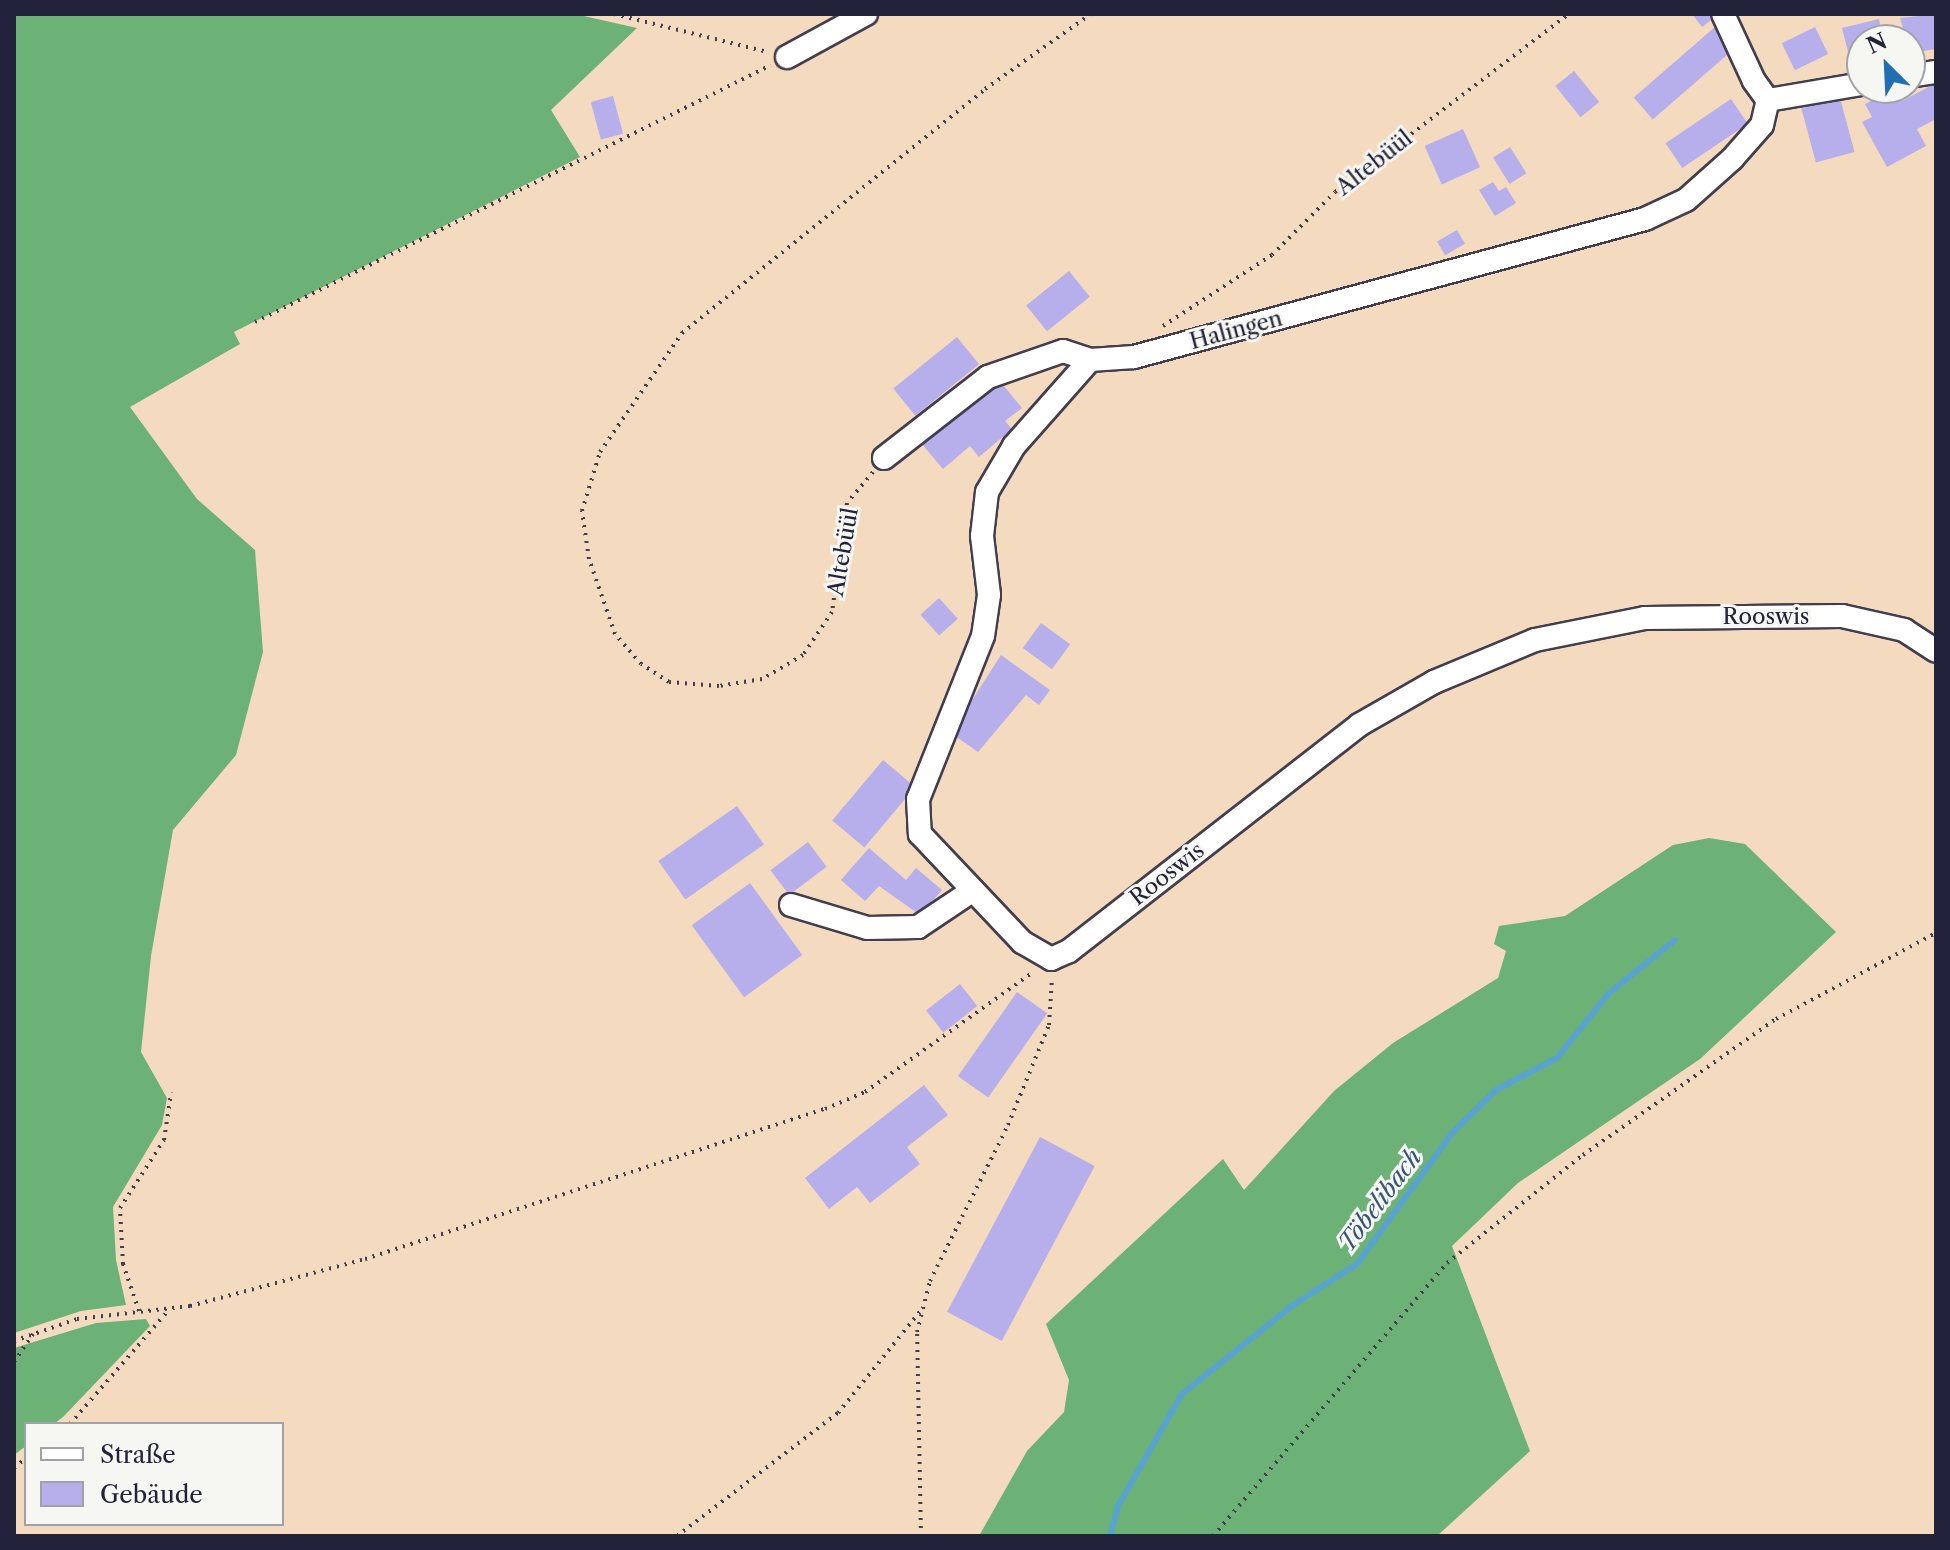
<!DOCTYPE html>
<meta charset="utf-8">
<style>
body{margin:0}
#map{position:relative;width:1950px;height:1550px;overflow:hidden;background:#f4dabe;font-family:"Libre Caslon Text",serif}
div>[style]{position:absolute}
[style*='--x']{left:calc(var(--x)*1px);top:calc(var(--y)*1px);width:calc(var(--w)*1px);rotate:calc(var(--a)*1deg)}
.forest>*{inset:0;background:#6cb276}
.stream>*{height:6px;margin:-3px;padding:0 3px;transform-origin:3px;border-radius:3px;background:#58a3d0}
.building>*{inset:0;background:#b7afeb;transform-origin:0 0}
.path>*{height:4px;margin-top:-2px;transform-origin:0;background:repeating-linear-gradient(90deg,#423e4f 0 2px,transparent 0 8px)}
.roads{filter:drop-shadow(2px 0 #423e4f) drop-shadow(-2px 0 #423e4f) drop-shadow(0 2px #423e4f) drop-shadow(0 -2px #423e4f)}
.minor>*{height:22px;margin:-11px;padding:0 11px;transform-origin:11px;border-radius:11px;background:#fff}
span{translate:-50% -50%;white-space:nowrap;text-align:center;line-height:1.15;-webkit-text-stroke:6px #f6f6f2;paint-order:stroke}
.street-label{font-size:22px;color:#22223b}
.water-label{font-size:24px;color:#385677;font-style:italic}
.frame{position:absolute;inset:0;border:16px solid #22223b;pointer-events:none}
.legend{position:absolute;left:24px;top:1422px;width:260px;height:104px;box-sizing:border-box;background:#f6f6f2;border:2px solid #a1a1a9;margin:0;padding:10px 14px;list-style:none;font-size:24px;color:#22223b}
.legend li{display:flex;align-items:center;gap:16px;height:40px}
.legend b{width:40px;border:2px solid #a1a1a9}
.north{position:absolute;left:1846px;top:24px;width:80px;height:80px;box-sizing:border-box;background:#f6f6f2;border:2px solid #a1a1a9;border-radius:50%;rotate:336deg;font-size:22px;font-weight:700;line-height:32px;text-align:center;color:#22223b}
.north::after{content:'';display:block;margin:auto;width:28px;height:36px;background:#1f6fb2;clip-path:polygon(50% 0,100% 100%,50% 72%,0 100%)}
</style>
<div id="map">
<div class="forest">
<i style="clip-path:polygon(14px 14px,575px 14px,637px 28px,551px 110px,580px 157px,234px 332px,240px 344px,130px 407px,197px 499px,255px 550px,263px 652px,236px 755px,173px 830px,151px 956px,141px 1052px,167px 1098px,162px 1125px,113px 1207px,116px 1260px,126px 1305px,81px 1311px,14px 1333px)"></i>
<i style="clip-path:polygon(1709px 838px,1745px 844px,1836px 932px,1700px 1059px,1518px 1183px,1452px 1246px,1530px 1451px,1437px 1536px,979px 1536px,1027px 1451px,1064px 1412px,1069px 1380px,1046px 1324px,1223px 1159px,1244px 1190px,1334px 1091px,1393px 1043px,1498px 978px,1506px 951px,1494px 944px,1499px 926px,1565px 916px,1673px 845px)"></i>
<i style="clip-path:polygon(146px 1319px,150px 1326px,64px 1416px,54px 1424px,26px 1424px,26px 1446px,14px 1455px,14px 1348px,96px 1323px)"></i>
</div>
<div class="stream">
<i style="--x:1110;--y:1536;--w:31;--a:-75"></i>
<i style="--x:1118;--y:1506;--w:129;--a:-60.3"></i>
<i style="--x:1182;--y:1394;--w:142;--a:-38.7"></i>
<i style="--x:1293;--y:1305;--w:76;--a:-32.6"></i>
<i style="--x:1357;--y:1264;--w:163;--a:-54"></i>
<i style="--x:1453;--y:1132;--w:60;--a:-44.3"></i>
<i style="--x:1496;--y:1090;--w:69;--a:-27.7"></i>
<i style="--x:1557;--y:1058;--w:82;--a:-51.4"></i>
<i style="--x:1608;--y:994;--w:86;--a:-38.9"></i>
</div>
<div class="building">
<i style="clip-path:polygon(1692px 14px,1712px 14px,1715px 17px,1702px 27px)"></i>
<i style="clip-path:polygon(1936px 14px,1936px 49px,1910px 53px,1900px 18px)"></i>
<i style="clip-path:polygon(1879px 19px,1883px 40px,1862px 40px,1862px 61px,1851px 64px,1842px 28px)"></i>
<i style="left:1716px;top:26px;width:29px;height:109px;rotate:49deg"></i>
<i style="left:1815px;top:27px;width:30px;height:37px;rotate:64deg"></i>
<i style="left:1574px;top:71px;width:40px;height:24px;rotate:51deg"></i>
<i style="clip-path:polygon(1936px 83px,1936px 119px,1917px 129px,1926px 146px,1887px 167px,1862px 122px,1872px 117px,1865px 104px,1895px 88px,1902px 101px)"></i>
<i style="left:613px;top:96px;width:39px;height:23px;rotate:75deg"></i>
<i style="left:1840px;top:98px;width:56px;height:40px;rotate:75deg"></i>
<i style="left:1731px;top:99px;width:30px;height:79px;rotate:56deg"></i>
<i style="left:1463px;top:129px;width:42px;height:42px;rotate:66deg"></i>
<i style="left:1510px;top:147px;width:31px;height:20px;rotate:58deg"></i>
<i style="clip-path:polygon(1493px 182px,1499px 191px,1506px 187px,1516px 203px,1495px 216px,1479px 190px)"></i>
<i style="left:1457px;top:230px;width:16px;height:23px;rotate:60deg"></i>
<i style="left:1069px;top:271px;width:33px;height:55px;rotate:51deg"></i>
<i style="left:957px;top:337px;width:35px;height:82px;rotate:51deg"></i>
<i style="clip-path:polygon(999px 380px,1022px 408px,1005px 421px,1012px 429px,979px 457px,970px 446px,943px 469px,921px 443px)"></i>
<i style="left:939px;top:598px;width:28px;height:25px;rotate:48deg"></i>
<i style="left:1041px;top:623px;width:36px;height:31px;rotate:36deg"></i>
<i style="clip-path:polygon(1001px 655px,1050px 690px,1039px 705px,1026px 695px,978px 752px,951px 733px)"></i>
<i style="left:883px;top:760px;width:42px;height:79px;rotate:40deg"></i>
<i style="left:737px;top:806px;width:47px;height:96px;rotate:55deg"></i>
<i style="left:808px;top:842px;width:31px;height:47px;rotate:53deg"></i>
<i style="clip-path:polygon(869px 848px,906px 880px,916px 868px,942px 890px,920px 915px,879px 886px,865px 901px,841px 880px)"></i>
<i style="left:750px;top:883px;width:89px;height:72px;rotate:54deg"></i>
<i style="left:960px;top:984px;width:28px;height:43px;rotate:52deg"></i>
<i style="left:1017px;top:992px;width:37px;height:103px;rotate:35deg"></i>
<i style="clip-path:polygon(924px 1085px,948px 1115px,907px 1147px,920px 1164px,870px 1203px,857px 1187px,829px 1209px,805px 1178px)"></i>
<i style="left:1040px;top:1137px;width:62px;height:198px;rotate:28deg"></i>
</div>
<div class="path">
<i style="--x:614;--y:14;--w:158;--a:13.9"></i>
<i style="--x:255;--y:322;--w:576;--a:-26.48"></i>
<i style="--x:1163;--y:326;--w:130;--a:-33.1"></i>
<i style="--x:1272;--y:255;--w:89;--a:-45"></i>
<i style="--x:1335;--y:192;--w:294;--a:-37.3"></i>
<i style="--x:873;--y:472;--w:40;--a:130"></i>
<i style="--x:847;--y:503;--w:110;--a:97.8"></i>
<i style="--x:832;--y:612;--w:52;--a:124"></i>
<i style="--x:803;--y:655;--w:48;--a:149.7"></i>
<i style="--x:762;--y:679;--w:44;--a:170.8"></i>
<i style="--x:719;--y:686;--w:50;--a:-175.4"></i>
<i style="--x:669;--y:682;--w:33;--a:-147"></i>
<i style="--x:641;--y:664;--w:40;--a:-131"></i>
<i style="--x:615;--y:634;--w:79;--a:-109.1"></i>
<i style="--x:589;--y:559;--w:49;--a:-98.3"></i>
<i style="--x:582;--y:511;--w:62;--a:-73"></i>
<i style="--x:600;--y:452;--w:145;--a:-55.4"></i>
<i style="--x:682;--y:333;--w:389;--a:-38.8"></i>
<i style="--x:985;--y:89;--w:130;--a:-35.3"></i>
<i style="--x:139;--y:1311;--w:50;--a:-108.8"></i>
<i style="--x:123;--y:1264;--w:56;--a:-93.1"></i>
<i style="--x:120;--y:1208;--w:81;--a:-57.1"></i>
<i style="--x:164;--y:1140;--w:48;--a:-81.5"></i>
<i style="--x:14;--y:1341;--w:67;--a:-19.2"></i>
<i style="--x:77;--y:1319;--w:114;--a:-6.6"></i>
<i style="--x:190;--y:1306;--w:181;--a:-15"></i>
<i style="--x:365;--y:1259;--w:484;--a:-18.1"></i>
<i style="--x:825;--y:1109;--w:43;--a:-23"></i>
<i style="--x:865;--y:1092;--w:206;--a:-35.5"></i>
<i style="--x:14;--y:1362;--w:34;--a:-56"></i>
<i style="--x:70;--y:1424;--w:150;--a:-49.1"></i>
<i style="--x:14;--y:1468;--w:16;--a:-40"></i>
<i style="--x:677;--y:1536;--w:203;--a:-37.4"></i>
<i style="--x:838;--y:1413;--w:134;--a:-51.1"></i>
<i style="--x:921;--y:1536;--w:204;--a:-91.1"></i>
<i style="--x:917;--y:1332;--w:53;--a:-75.7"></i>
<i style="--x:930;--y:1281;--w:174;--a:-63.4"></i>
<i style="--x:1008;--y:1125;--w:108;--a:-67.7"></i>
<i style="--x:1049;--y:1025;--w:46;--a:-86.3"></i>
<i style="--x:1213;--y:1536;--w:360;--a:-49.4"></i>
<i style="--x:1447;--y:1263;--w:174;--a:-38.5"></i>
<i style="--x:1583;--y:1155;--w:236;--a:-35.2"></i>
<i style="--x:1776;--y:1019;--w:182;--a:-28.3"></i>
</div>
<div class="roads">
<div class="minor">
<i style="--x:1723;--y:14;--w:74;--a:65.2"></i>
<i style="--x:1754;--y:81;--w:24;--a:54"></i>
<i style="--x:787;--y:57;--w:90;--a:-28.6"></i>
<i style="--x:1910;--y:76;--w:26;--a:-9"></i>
<i style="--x:1768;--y:100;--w:95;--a:-9.7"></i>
<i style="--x:1090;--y:360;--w:115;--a:131.5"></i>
<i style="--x:1014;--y:446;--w:53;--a:120.4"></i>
<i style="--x:987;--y:492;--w:44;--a:96.5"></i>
<i style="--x:982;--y:536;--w:59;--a:83.2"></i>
<i style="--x:989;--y:595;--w:41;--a:98.3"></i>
<i style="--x:983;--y:636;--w:175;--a:111.7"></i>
<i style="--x:918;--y:799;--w:35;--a:87"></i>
<i style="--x:920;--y:834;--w:149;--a:46.6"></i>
<i style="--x:1022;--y:942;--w:34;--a:30"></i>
<i style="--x:1051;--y:959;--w:20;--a:-24"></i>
<i style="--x:1069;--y:951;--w:368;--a:-37.9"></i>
<i style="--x:1359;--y:725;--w:86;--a:-29.8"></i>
<i style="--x:1434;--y:682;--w:109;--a:-22.6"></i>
<i style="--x:1535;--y:640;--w:112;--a:-11.3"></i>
<i style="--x:1645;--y:618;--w:197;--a:-0.6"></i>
<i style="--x:1842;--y:616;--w:64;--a:12.7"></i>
<i style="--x:1904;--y:630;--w:38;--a:33"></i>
<i style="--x:884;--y:458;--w:132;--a:-37.9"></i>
<i style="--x:988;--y:377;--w:79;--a:-19.1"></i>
<i style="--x:1063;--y:351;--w:28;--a:18"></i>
<i style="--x:1090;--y:360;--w:44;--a:-3.9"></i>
<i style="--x:1134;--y:357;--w:529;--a:-15.11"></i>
<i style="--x:1645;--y:219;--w:45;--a:-24.9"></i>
<i style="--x:1686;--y:200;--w:62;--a:-41.7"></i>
<i style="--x:1732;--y:159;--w:45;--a:-48.6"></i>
<i style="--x:1762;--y:125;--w:26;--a:-77"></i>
<i style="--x:791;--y:905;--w:79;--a:16.8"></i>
<i style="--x:867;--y:928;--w:51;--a:-1.1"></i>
<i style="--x:918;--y:927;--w:65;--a:-33.7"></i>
</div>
</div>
<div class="street-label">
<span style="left:1374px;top:163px;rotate:-38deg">Altebüül</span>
<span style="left:1236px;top:330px;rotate:-15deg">Halingen</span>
<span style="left:843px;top:552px;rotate:-80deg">Altebüül</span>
<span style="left:1766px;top:617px">Rooswis</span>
<span style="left:1167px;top:874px;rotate:-38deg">Rooswis</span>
</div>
<div class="water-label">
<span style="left:1380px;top:1200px;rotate:-53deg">Töbelibach</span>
</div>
<div class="frame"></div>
<ul class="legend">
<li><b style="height:10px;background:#fff"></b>Straße</li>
<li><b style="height:22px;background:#b7afeb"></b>Gebäude</li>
</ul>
<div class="north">N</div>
</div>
